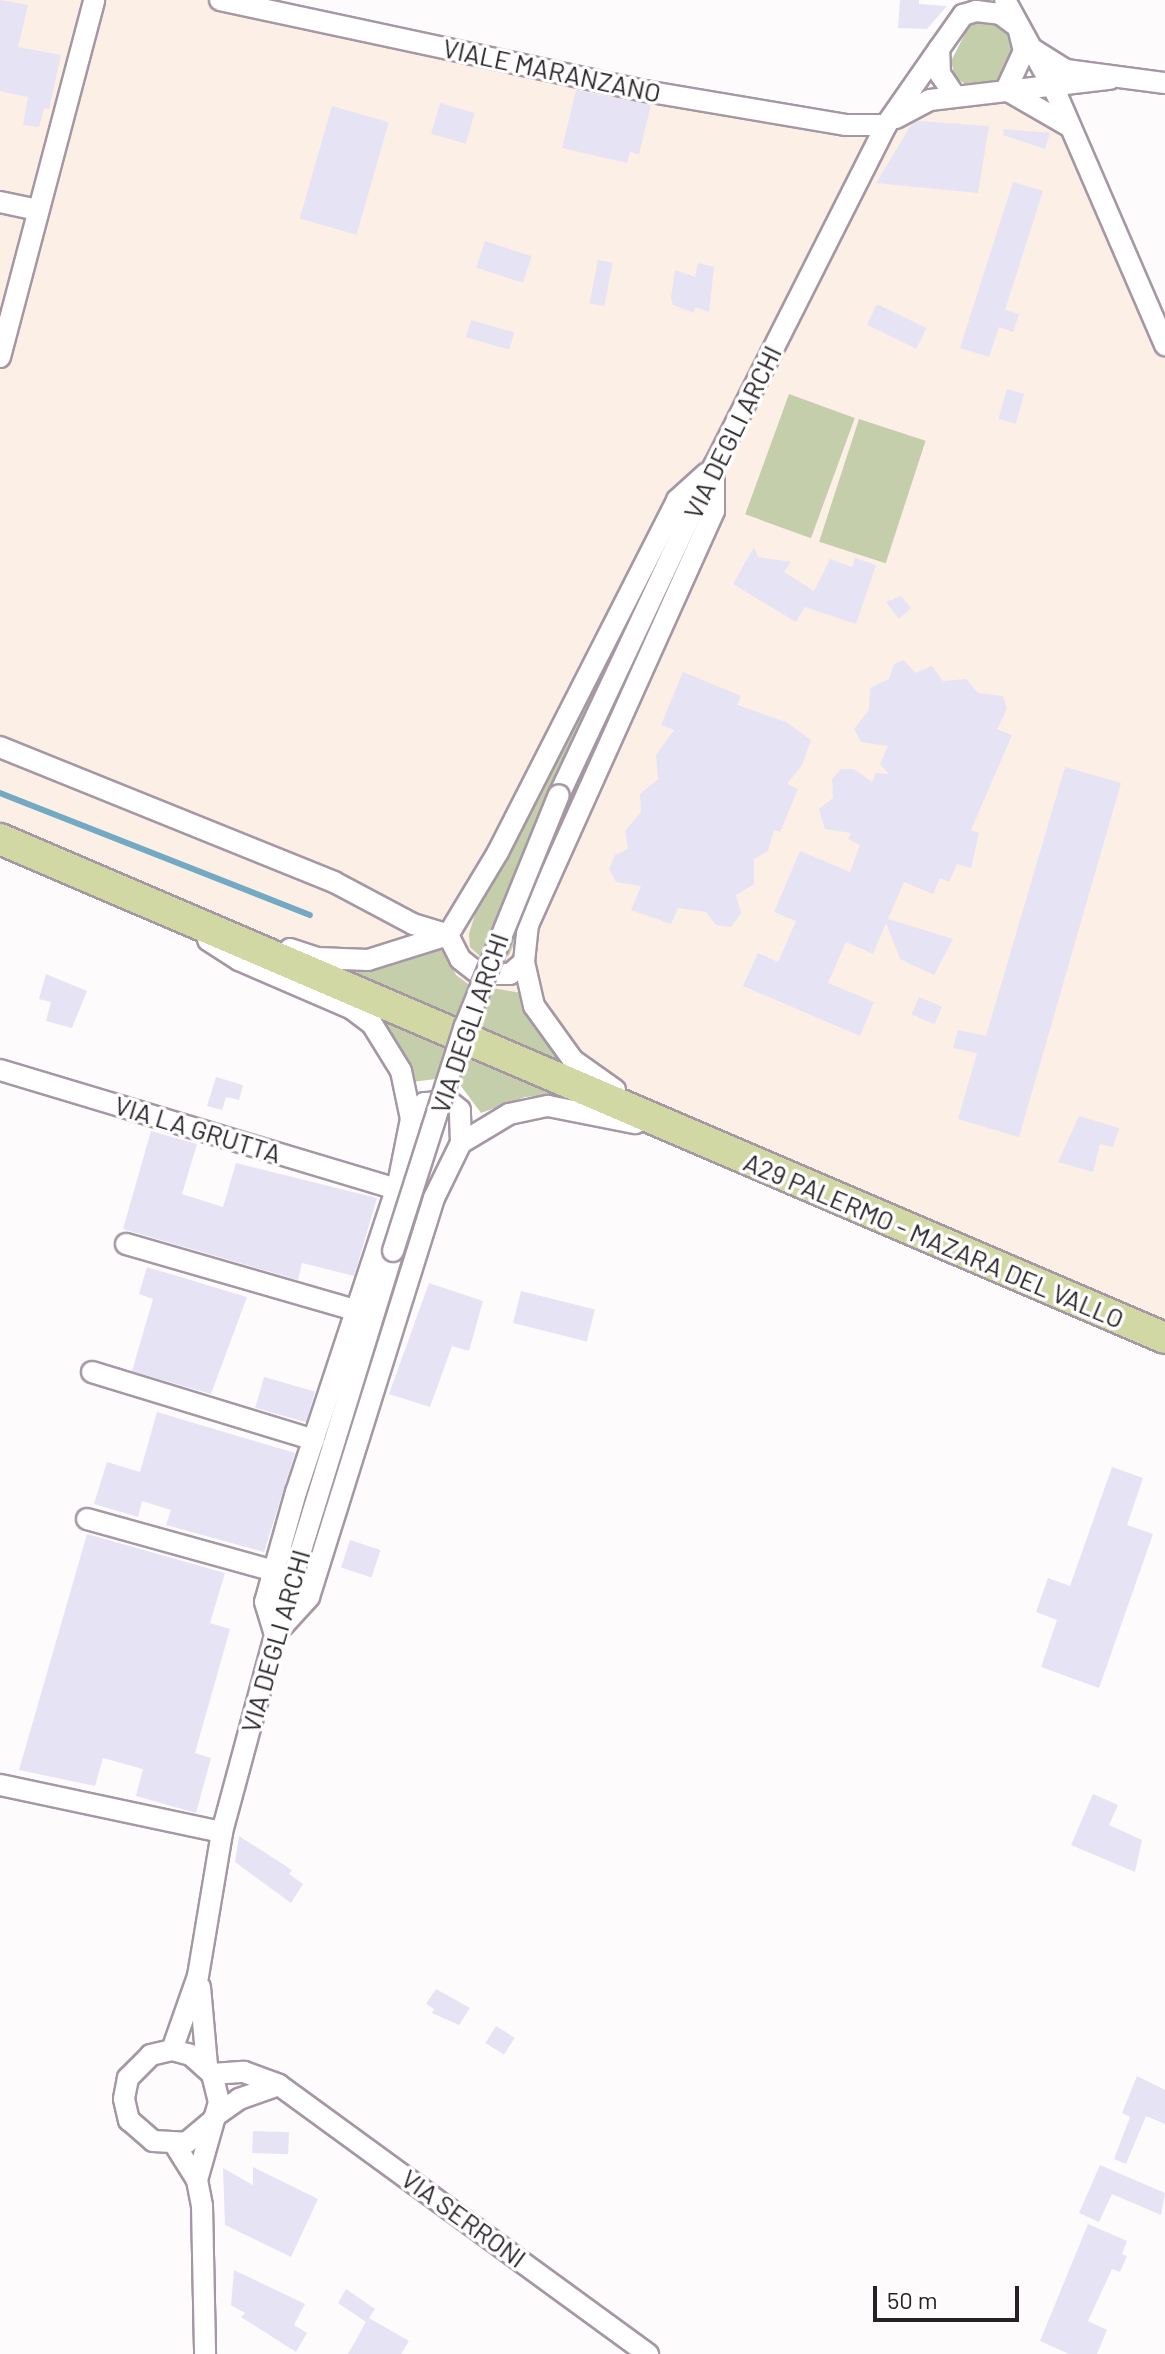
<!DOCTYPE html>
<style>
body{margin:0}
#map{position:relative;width:1165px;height:2354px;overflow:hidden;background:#fefbfd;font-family:Barlow,sans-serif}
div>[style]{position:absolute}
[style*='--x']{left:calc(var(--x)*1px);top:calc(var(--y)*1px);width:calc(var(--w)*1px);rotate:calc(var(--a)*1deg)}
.industrial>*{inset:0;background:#fcefe6}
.green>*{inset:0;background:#c4ceab;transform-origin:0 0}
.stream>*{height:6px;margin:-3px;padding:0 3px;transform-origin:3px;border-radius:3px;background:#73a9c3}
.building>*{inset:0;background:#e6e3f5;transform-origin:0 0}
.roads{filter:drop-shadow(2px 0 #a597a4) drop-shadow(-2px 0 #a597a4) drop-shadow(0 2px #a597a4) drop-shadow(0 -2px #a597a4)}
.minor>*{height:20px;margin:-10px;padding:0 10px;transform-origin:10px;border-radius:10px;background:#fff}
.primary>*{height:30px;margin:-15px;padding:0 15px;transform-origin:15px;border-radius:15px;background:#d2d8a4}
.bridges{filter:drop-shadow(2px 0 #a597a4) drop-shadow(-2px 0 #a597a4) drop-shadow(0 2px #a597a4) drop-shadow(0 -2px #a597a4)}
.minor-bridge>*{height:20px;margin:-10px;padding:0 10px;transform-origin:10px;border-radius:10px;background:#fff}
span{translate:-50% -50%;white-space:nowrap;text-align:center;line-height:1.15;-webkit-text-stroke:7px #fff;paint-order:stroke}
.street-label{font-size:26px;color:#262126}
.scale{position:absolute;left:873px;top:2286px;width:146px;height:36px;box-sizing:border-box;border:4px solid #262126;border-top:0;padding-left:10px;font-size:24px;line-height:28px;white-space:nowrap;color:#262126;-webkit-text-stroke:6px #fff;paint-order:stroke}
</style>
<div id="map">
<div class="industrial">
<i style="clip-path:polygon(0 0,220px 0,845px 125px,1006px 90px,1071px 127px,1165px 345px,1165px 1338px,0 839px)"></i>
</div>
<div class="green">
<i style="clip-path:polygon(983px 17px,1007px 26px,1013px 57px,997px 82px,969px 87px,955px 77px,951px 61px,970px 24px)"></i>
<i style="left:789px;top:394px;width:70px;height:128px;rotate:20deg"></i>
<i style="left:859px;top:419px;width:70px;height:129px;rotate:18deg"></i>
<i style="clip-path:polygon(599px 668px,631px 680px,509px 955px,498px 963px,484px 960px,470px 947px,469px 934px,479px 901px)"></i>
<i style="clip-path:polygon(442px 947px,456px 975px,468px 984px,522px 993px,562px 1061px,340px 968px)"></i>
<i style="clip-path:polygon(374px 1012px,563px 1094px,525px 1097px,481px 1113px,458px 1082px,444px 1078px,412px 1082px,397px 1044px)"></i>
</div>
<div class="stream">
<i style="--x:0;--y:793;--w:333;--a:21.5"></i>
</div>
<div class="building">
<i style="clip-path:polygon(0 0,28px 5px,18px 47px,61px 55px,49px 109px,44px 108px,39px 127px,23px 125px,28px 97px,0 91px)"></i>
<i style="clip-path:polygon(900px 0,919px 0,919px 4px,947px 6px,927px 29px,898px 28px)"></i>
<i style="clip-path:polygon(576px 90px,651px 105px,639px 154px,630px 152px,627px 163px,562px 148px)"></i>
<i style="left:440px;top:103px;width:36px;height:32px;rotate:16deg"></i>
<i style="left:332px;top:106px;width:59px;height:117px;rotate:16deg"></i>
<i style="clip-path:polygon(919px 121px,989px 126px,978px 193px,876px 183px,911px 125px)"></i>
<i style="clip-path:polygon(1004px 129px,1050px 133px,1045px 149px,1003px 135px)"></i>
<i style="clip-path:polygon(1013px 182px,1043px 191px,1005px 310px,1019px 314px,1013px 332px,999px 327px,989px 357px,960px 348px)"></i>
<i style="left:485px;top:241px;width:49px;height:28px;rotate:18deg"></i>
<i style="left:598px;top:260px;width:15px;height:44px;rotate:11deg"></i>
<i style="clip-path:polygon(698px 263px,714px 267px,709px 312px,695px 307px,694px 313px,673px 305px,671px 298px,675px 270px,695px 277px)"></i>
<i style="left:877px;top:304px;width:55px;height:23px;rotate:26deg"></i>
<i style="left:471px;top:320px;width:45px;height:18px;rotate:16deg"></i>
<i style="left:1007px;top:389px;width:18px;height:31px;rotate:16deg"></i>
<i style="clip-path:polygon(754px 547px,758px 557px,791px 562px,784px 572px,814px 591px,830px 559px,852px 567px,855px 558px,876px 565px,856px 624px,805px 607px,796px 622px,733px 584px)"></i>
<i style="clip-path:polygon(901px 596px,911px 608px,899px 619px,886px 602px)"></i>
<i style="clip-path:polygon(904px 660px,915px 673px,932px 666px,943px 681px,966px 679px,978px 693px,1003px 696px,1007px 709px,997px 729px,1012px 735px,971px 830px,979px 833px,971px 868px,957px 864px,949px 882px,940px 878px,933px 894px,904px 882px,888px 919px,953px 939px,934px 975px,900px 959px,886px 923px,873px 954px,846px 942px,828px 983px,874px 1002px,860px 1036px,743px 986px,758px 953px,778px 962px,796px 921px,774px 912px,800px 851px,850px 872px,860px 845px,848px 839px,851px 833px,825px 829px,819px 809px,833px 798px,832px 779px,841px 769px,854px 769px,872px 782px,876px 773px,889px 774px,880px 764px,888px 746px,861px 742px,854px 729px,869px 710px,870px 688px,889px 679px,894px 664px)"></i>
<i style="clip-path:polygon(683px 672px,741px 696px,737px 705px,786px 722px,811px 740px,802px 765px,787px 784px,798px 789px,780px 832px,774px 830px,768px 851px,754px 859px,754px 884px,736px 895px,741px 913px,731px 927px,716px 925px,706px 912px,678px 908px,671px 924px,631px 910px,641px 886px,616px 882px,609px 869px,615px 855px,628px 849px,625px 831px,641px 812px,640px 794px,658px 779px,656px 755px,674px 730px,661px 725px)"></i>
<i style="clip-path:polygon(1065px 767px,1121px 783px,1019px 1137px,958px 1119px,977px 1053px,953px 1048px,958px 1030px,986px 1036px)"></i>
<i style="clip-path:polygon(46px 974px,87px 991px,72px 1028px,46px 1021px,51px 1002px,39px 999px)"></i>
<i style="left:919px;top:997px;width:25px;height:19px;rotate:23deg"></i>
<i style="clip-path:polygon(216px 1077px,243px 1085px,239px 1100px,226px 1097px,222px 1110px,207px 1106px)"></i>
<i style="clip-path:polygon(1079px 1116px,1119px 1128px,1113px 1147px,1100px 1144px,1093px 1172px,1058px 1162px)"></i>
<i style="clip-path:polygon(151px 1131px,197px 1144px,182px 1194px,223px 1207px,236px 1163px,377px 1198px,354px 1276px,302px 1263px,298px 1280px,123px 1229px)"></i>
<i style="clip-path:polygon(147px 1267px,247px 1297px,211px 1394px,132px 1371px,153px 1299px,139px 1294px)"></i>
<i style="clip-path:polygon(429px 1283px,483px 1301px,469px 1351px,452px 1346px,430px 1407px,389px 1394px)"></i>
<i style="left:521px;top:1291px;width:76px;height:33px;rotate:14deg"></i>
<i style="left:264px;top:1377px;width:53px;height:32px;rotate:16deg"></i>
<i style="clip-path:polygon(157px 1412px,295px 1453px,264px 1552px,166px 1525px,171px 1510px,142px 1501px,138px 1517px,94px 1504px,107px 1462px,140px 1472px)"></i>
<i style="clip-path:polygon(1112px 1467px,1143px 1478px,1127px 1525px,1153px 1534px,1099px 1688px,1041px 1667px,1057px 1620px,1036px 1612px,1048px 1578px,1070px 1586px)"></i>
<i style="clip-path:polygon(87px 1534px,225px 1573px,210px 1623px,230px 1629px,195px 1753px,211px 1758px,196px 1813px,136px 1796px,143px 1769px,103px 1758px,95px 1786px,19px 1770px)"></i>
<i style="left:350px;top:1540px;width:32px;height:29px;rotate:18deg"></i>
<i style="clip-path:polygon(1093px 1794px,1118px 1805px,1109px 1825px,1142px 1840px,1135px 1872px,1071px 1845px)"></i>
<i style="clip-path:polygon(239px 1836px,292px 1870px,289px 1874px,303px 1884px,291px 1903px,235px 1862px)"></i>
<i style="clip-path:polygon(436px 1989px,470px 2008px,459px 2025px,432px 2013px,434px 2009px,426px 2004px)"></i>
<i style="left:496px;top:2026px;width:22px;height:20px;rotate:32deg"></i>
<i style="clip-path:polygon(1137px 2076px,1165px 2090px,1165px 2124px,1146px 2116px,1126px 2164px,1114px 2159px,1130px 2117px,1122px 2113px)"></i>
<i style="left:253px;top:2131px;width:36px;height:22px;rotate:2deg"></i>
<i style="clip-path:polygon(1100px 2165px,1165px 2193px,1161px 2215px,1112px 2194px,1099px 2222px,1079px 2213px)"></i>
<i style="clip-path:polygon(253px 2167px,318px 2199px,291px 2257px,225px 2225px,223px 2168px,253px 2185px)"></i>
<i style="clip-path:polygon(1088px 2224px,1127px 2241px,1122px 2254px,1127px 2256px,1120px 2272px,1112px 2269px,1088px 2321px,1107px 2330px,1097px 2354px,1069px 2354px,1040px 2341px)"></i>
<i style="clip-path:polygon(234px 2270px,305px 2304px,294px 2325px,307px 2333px,296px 2352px,241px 2317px,245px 2313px,231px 2305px)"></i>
<i style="clip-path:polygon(346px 2289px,375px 2309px,369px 2318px,409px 2341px,401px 2354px,348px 2354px,366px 2322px,338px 2303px)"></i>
</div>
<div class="roads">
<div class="minor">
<i style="--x:220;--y:0;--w:435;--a:12.1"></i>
<i style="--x:645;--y:91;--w:203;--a:9.6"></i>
<i style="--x:845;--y:125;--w:41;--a:0"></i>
<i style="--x:1005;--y:0;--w:106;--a:61.3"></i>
<i style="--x:1056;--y:93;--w:275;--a:66.6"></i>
<i style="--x:1034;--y:50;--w:38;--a:32"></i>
<i style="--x:1066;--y:70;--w:100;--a:7.5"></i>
<i style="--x:1010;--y:92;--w:68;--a:30"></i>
<i style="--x:955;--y:96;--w:27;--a:-124"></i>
<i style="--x:940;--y:74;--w:25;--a:-92"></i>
<i style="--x:939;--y:49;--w:42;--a:-54.8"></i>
<i style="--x:963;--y:15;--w:14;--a:-17"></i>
<i style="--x:976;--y:11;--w:24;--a:7"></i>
<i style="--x:1000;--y:14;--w:22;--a:36"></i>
<i style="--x:1018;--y:27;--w:25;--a:76"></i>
<i style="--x:1024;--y:51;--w:43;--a:114.8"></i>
<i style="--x:896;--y:118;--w:38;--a:-28"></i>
<i style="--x:930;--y:100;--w:181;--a:-6.7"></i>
<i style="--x:0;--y:202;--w:39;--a:12"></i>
<i style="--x:0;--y:357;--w:369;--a:-75.2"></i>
<i style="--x:0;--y:747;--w:360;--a:22"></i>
<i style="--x:334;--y:882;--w:89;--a:28"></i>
<i style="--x:413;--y:924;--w:37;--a:17"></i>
<i style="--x:448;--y:935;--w:27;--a:63"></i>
<i style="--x:460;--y:959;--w:24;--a:38"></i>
<i style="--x:479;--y:974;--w:31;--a:0"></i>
<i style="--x:510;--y:974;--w:18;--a:-41"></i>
<i style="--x:559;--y:795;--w:364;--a:-64.8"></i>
<i style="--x:714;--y:466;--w:382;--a:-63.2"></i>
<i style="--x:886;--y:125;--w:93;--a:-55.1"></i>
<i style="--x:208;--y:940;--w:37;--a:33"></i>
<i style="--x:239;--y:960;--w:123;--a:23.4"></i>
<i style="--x:352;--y:1009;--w:25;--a:37"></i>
<i style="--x:372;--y:1024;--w:55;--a:58.3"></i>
<i style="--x:401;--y:1071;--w:49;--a:78.2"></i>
<i style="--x:411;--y:1119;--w:66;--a:101.3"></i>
<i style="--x:398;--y:1184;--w:324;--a:108.3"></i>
<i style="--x:296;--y:1492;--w:114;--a:105.7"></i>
<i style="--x:265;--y:1602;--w:34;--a:73"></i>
<i style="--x:290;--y:949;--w:28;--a:18"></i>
<i style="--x:317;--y:958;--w:51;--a:2.2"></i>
<i style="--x:368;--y:960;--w:84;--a:-17.4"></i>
<i style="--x:448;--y:935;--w:97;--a:-58.9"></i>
<i style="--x:498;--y:852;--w:395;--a:-63"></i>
<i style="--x:677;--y:500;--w:40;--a:-42"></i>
<i style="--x:0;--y:1070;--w:413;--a:16.7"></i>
<i style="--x:615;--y:1090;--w:52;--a:-144.5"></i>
<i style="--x:573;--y:1060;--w:67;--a:-125.8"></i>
<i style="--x:534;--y:1006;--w:45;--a:-102.8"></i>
<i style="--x:524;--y:962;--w:37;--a:-84"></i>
<i style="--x:528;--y:925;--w:454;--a:-65.8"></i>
<i style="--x:714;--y:511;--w:37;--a:-90"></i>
<i style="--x:461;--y:1143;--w:56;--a:-31.1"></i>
<i style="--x:509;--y:1114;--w:40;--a:-12"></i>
<i style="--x:548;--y:1106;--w:89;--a:11.1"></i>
<i style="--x:126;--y:1244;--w:241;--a:16.1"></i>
<i style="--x:92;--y:1372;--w:232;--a:17"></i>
<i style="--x:87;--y:1519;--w:194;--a:15.5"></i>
<i style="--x:278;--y:1631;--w:46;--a:-47.6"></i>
<i style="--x:309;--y:1597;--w:418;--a:-72.6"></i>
<i style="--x:434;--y:1198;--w:61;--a:-63.9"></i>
<i style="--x:461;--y:1143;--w:33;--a:-92"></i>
<i style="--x:460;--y:1110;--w:14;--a:-141"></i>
<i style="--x:449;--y:1101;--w:25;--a:175"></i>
<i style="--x:424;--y:1103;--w:21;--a:129"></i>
<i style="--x:0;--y:1785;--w:227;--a:12"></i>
<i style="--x:200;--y:1987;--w:79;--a:84.9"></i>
<i style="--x:172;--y:2050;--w:78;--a:-70.6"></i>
<i style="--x:198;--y:1976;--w:146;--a:-80.5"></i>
<i style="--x:222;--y:1832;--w:204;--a:-74.9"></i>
<i style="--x:275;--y:1635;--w:402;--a:-72.9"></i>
<i style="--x:212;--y:2074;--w:32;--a:-4"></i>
<i style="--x:244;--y:2072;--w:37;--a:20"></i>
<i style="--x:279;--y:2085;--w:457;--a:36.1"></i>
<i style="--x:215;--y:2116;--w:29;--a:-35"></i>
<i style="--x:239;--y:2099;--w:42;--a:-19.3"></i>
<i style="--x:175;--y:2145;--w:41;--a:57.8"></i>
<i style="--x:197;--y:2180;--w:26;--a:79"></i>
<i style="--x:202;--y:2206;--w:148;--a:88.8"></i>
<i style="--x:197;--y:2180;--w:81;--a:-74.2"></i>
<i style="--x:219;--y:2102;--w:29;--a:-104"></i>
<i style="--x:212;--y:2074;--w:28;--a:-138"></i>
<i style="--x:191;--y:2055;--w:20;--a:-165"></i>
<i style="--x:172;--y:2050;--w:22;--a:167"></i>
<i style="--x:151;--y:2055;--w:33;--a:135"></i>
<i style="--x:128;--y:2078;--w:21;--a:101"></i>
<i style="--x:124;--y:2099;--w:22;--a:77"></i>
<i style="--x:129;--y:2120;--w:32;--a:41"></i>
<i style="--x:153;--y:2141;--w:33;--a:3"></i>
<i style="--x:186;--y:2143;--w:35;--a:-40"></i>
</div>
<div class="primary">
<i style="--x:0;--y:839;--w:1267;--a:23.19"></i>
</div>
</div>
<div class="bridges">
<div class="minor-bridge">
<i style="--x:393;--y:1251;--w:236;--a:-72.3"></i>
<i style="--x:465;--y:1026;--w:249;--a:-67.9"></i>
</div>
</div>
<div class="street-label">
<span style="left:552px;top:70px;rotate:12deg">VIALE MARANZANO</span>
<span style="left:732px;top:432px;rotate:-64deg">VIA DEGLI ARCHI</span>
<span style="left:469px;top:1023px;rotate:-71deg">VIA DEGLI ARCHI</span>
<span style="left:198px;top:1129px;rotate:17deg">VIA LA GRUTTA</span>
<span style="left:934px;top:1240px;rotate:23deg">A29 PALERMO - MAZARA DEL VALLO</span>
<span style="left:275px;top:1641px;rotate:-74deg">VIA DEGLI ARCHI</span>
<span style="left:464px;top:2218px;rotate:36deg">VIA SERRONI</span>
</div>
<div class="scale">50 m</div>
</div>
